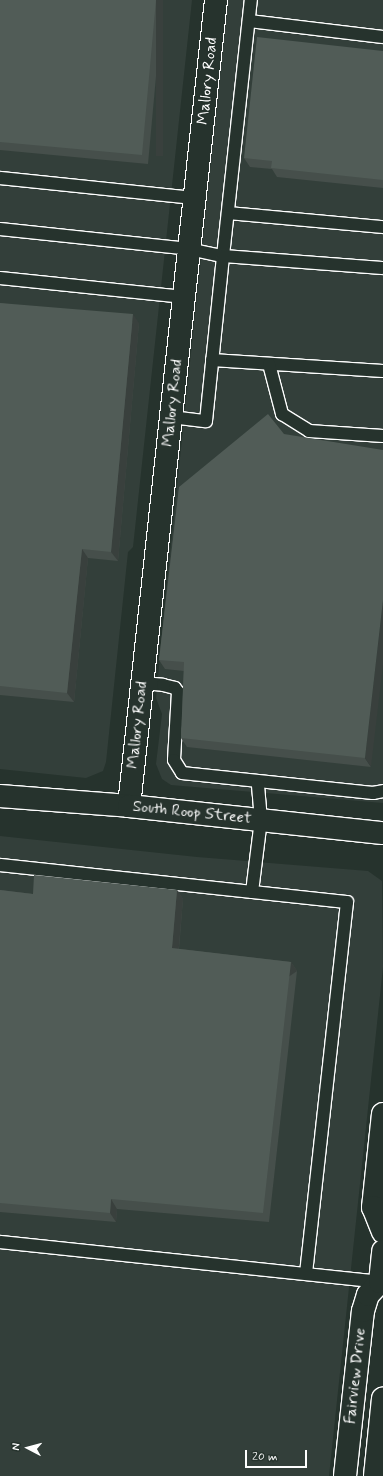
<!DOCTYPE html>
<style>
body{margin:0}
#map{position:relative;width:383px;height:1476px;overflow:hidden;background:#26332d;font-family:Mynerve,sans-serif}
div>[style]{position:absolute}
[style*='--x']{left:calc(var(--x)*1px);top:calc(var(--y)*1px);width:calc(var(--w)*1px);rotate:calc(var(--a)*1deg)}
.built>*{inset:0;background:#333f3a}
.roads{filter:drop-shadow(1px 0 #fff) drop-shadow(-1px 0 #fff) drop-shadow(0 1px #fff) drop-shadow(0 -1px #fff)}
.service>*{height:12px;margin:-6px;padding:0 6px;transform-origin:6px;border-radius:6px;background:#26332d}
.minor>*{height:22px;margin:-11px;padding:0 11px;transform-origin:11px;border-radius:11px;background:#26332d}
.tertiary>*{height:22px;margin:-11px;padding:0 11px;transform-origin:11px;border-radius:11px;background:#26332d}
.secondary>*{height:22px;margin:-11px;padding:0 11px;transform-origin:11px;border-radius:11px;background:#26332d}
.wall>*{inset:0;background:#464f4b}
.shaded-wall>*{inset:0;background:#39403d;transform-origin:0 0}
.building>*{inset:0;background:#515c57}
span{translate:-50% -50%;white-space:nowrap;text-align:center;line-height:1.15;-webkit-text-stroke:3px #26332d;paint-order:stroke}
.street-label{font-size:16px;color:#fff}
.north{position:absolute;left:8px;top:1428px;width:40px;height:40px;-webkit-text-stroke:3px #26332d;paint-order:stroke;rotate:276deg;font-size:11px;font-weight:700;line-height:16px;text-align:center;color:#fff}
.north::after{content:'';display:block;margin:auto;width:14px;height:18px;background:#fff;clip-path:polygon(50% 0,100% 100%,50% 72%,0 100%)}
.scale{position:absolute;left:245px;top:1450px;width:62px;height:18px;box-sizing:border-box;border:2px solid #fff;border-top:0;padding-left:5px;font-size:12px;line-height:14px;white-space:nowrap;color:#fff;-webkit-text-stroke:3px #26332d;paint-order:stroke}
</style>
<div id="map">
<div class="built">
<i style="clip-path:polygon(0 0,192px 0,133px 547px,128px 552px,106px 762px,103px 771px,86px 778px,0 769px)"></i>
<i style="clip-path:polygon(228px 0,383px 0,383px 803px,171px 785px,162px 779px,156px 764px,162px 714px,156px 698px,167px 582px)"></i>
<i style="clip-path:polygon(0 836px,197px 857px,368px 871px,382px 881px,383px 967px,329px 1476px,0 1476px)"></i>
</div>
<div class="roads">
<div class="service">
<i style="--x:249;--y:21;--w:135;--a:6.8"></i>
<i style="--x:0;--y:178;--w:196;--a:5.9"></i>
<i style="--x:228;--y:213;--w:156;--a:5.2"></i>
<i style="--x:0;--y:229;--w:190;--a:6"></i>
<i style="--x:189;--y:249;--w:35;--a:12"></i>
<i style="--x:223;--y:256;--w:258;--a:-83.8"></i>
<i style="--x:0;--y:278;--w:185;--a:5.9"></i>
<i style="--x:212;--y:360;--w:171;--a:3.7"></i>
<i style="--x:269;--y:364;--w:52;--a:75.4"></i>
<i style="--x:282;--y:414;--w:32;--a:32"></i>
<i style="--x:309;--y:431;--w:74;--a:3.9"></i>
<i style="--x:171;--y:417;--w:35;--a:7"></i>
<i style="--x:206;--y:421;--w:166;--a:-84.1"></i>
<i style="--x:223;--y:256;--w:160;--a:4.3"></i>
<i style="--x:142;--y:683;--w:21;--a:5"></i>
<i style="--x:163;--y:685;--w:12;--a:14"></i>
<i style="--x:175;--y:688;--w:5;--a:53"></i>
<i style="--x:178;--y:692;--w:68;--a:93.4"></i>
<i style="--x:174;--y:760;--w:15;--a:58"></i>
<i style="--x:182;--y:773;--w:192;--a:6"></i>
<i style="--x:373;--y:793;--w:10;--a:-11"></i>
<i style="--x:0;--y:865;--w:349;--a:6.1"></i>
<i style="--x:347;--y:902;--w:373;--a:96.3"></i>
<i style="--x:252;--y:892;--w:73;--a:-82.9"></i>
<i style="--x:261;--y:820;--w:38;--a:-95"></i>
<i style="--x:0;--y:1242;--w:382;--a:6"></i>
</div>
<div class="minor">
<i style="--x:129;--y:806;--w:811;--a:-83.84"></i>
</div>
<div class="tertiary">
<i style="--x:0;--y:796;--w:129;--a:4.4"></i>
<i style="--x:129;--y:806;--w:255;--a:6.1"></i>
</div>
<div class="secondary">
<i style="--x:383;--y:1114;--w:94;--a:96.1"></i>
<i style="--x:373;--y:1207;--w:27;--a:68"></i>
<i style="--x:345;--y:1476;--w:166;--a:-83.8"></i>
<i style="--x:363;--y:1311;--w:17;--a:-73"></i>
<i style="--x:368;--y:1295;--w:18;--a:-47"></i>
<i style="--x:380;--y:1282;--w:31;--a:-84"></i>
<i style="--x:375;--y:1476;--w:78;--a:-84.1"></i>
</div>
</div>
<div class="wall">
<i style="clip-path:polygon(0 0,163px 0,148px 164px,0 150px)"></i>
<i style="clip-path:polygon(383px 51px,383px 188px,277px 177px,272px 169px,250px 167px,244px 158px)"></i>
<i style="clip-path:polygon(0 303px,139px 323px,118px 561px,88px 558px,74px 702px,0 695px)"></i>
<i style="clip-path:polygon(179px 487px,371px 767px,187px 747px,181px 738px,184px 671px,165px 669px,159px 660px)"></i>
<i style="clip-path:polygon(0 890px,33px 894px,177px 890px,183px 899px,179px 949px,291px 962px,297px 971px,269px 1222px,117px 1209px,116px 1222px,0 1212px)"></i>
</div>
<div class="shaded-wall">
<i style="left:156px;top:0;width:7px;height:156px"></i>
<i style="clip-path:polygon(133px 314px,139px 323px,118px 561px,111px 552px)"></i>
<i style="clip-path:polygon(82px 549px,88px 558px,74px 702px,67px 693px)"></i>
<i style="clip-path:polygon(383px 600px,383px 665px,371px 767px,365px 758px)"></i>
<i style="clip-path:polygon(177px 890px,183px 899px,178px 957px,172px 948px)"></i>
<i style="left:291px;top:962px;width:11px;height:253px;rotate:56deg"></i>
<i style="clip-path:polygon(111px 1199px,117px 1209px,116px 1222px,110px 1213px)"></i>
</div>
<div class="building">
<i style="clip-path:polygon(0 0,156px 0,142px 155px,0 142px)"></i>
<i style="clip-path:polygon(257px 37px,383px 51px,383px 180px,271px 168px,272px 161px,244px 158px)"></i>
<i style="clip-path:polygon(0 303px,133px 314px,111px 552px,82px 549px,67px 693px,0 686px)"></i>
<i style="clip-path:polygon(268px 414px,284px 434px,383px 450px,383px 600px,365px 758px,181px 738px,184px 662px,159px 660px,179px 487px)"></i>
<i style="clip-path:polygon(34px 875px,177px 890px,172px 948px,291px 962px,263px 1213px,111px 1199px,110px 1213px,0 1203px,0 890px,33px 894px)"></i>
</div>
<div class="street-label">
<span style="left:208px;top:81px;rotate:-84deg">Mallory Road</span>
<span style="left:173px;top:403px;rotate:-84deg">Mallory Road</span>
<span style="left:138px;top:725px;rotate:-84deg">Mallory Road</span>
<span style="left:192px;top:813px;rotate:6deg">South Roop Street</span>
<span style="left:356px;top:1376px;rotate:-84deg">Fairview Drive</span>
</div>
<div class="north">N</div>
<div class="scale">20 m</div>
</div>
